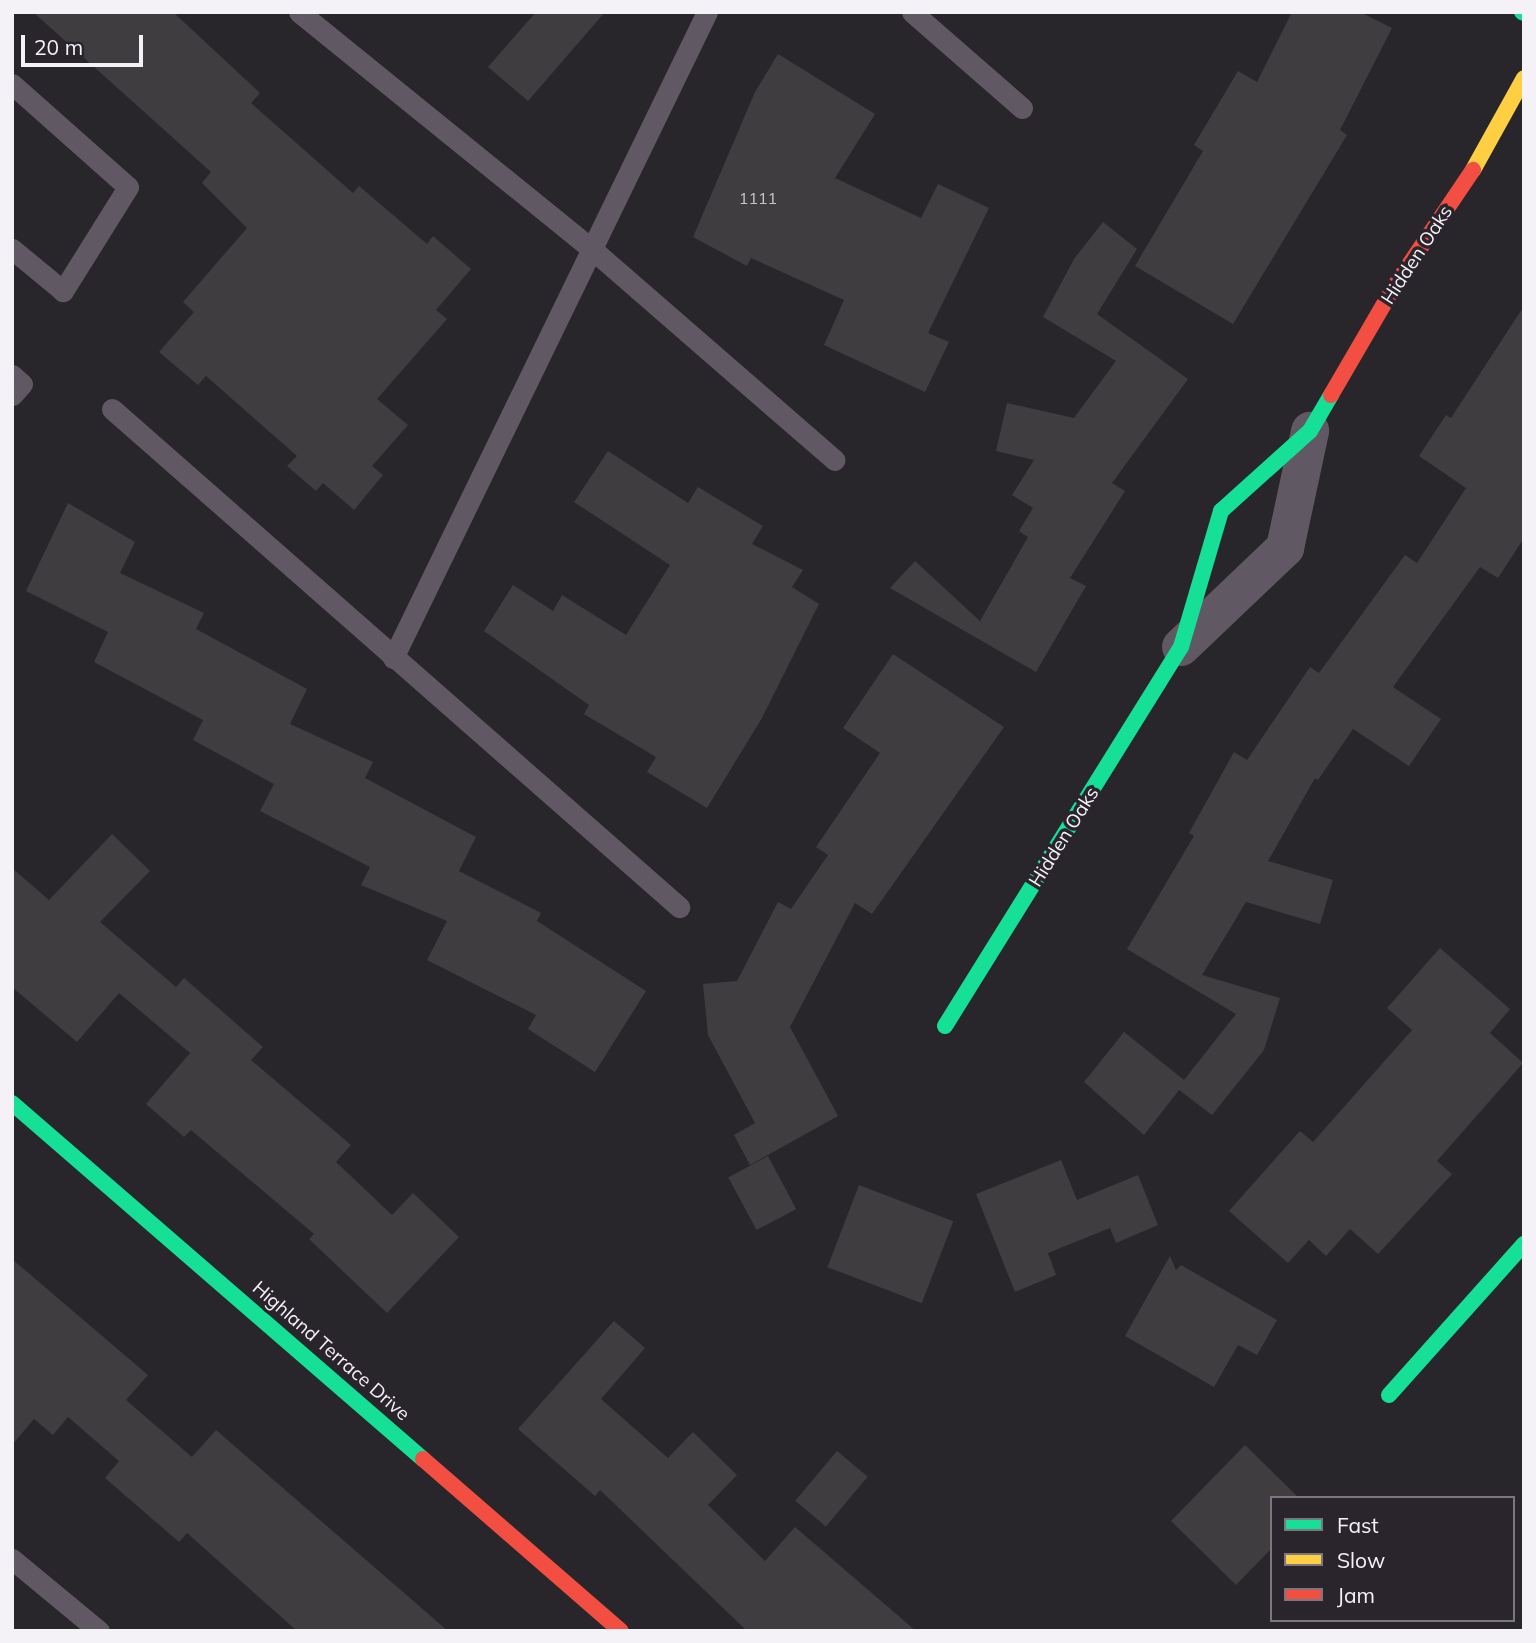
<!DOCTYPE html>
<style>
body{margin:0}
#map{position:relative;width:1536px;height:1643px;overflow:hidden;background:#29262b;font-family:Mulish,sans-serif}
div>[style]{position:absolute}
[style*='--x']{left:calc(var(--x)*1px);top:calc(var(--y)*1px);width:calc(var(--w)*1px);rotate:calc(var(--a)*1deg)}
.building>*{inset:0;background:#3f3d40;transform-origin:0 0}
.lane>*{height:21px;margin:-10.5px;padding:0 10.5px;transform-origin:10.5px;border-radius:10.5px;background:#605863}
.street>*{height:38px;margin:-19px;padding:0 19px;transform-origin:19px;border-radius:19px;background:#605863}
.fast>*{height:16px;margin:-8px;padding:0 8px;transform-origin:8px;border-radius:8px;background:#16e098}
.slow>*{height:16px;margin:-8px;padding:0 8px;transform-origin:8px;border-radius:8px;background:#ffcf43}
.jam>*{height:16px;margin:-8px;padding:0 8px;transform-origin:8px;border-radius:8px;background:#f24e42}
span{translate:-50% -50%;white-space:nowrap;text-align:center;line-height:1.15;-webkit-text-stroke:7px #2a252c;paint-order:stroke}
.number-label{font-size:16px;color:#c8c5c9}
.number-label span{-webkit-text-stroke-width:0}
.street-label{font-size:19px;color:#f5f2f7}
.frame{position:absolute;inset:0;border:14px solid #f5f2f7;pointer-events:none}
.legend{position:absolute;left:1270px;top:1496px;width:245px;height:126px;box-sizing:border-box;background:#2a252c;border:2px solid #7b777d;margin:0;padding:9px 12px;list-style:none;font-size:21px;color:#f5f2f7}
.legend li{display:flex;align-items:center;gap:14px;height:35px}
.legend b{width:35px;border:2px solid #7b777d}
.scale{position:absolute;left:21px;top:35px;width:122px;height:32px;box-sizing:border-box;border:4px solid #f5f2f7;border-top:0;padding-left:9px;font-size:21px;line-height:24px;white-space:nowrap;color:#f5f2f7;-webkit-text-stroke:5px #2a252c;paint-order:stroke}
</style>
<div id="map">
<div class="building">
<i style="clip-path:polygon(33px 12px,173px 12px,260px 93px,251px 103px,353px 193px,359px 186px,427px 244px,433px 236px,471px 269px,436px 310px,447px 319px,377px 399px,408px 425px,372px 466px,383px 475px,354px 510px,323px 483px,316px 491px,287px 466px,297px 456px,206px 376px,198px 385px,159px 352px,194px 312px,183px 302px,247px 228px,202px 183px,211px 172px)"></i>
<i style="clip-path:polygon(536px 12px,605px 12px,528px 101px,488px 67px)"></i>
<i style="clip-path:polygon(1292px 12px,1360px 12px,1392px 28px,1340px 130px,1347px 135px,1233px 324px,1135px 266px,1203px 151px,1194px 145px,1238px 71px,1257px 82px)"></i>
<i style="clip-path:polygon(778px 54px,875px 114px,835px 178px,921px 218px,938px 184px,989px 208px,928px 333px,949px 342px,925px 392px,824px 345px,844px 300px,751px 258px,747px 266px,693px 237px,755px 92px)"></i>
<i style="clip-path:polygon(1103px 222px,1137px 249px,1097px 314px,1188px 379px,1112px 483px,1125px 491px,1070px 578px,1086px 586px,1036px 672px,890px 588px,915px 561px,980px 621px,1028px 537px,1019px 531px,1033px 508px,1012px 495px,1034px 460px,996px 451px,1007px 403px,1074px 418px,1116px 361px,1043px 317px,1074px 259px)"></i>
<i style="clip-path:polygon(1524px 306px,1524px 538px,1498px 578px,1480px 567px,1393px 687px,1441px 719px,1409px 766px,1353px 729px,1318px 780px,1315px 778px,1268px 861px,1333px 880px,1320px 924px,1246px 902px,1202px 975px,1280px 998px,1264px 1050px,1212px 1115px,1179px 1090px,1144px 1135px,1084px 1082px,1124px 1032px,1184px 1080px,1236px 1014px,1127px 949px,1194px 836px,1189px 833px,1234px 752px,1247px 760px,1310px 667px,1319px 673px,1405px 555px,1417px 563px,1466px 488px,1419px 456px,1446px 415px,1451px 418px)"></i>
<i style="clip-path:polygon(608px 451px,688px 503px,698px 487px,763px 526px,752px 544px,803px 570px,792px 587px,819px 604px,762px 718px,707px 808px,647px 772px,656px 757px,584px 714px,589px 705px,484px 631px,513px 585px,553px 611px,562px 595px,626px 635px,670px 565px,574px 502px)"></i>
<i style="clip-path:polygon(68px 503px,135px 542px,120px 573px,204px 613px,196px 629px,307px 689px,290px 724px,373px 762px,365px 778px,476px 837px,459px 871px,541px 913px,537px 921px,646px 991px,595px 1072px,528px 1029px,536px 1015px,427px 960px,447px 921px,361px 885px,370px 867px,260px 811px,274px 784px,193px 740px,203px 720px,94px 662px,108px 632px,26px 591px)"></i>
<i style="clip-path:polygon(893px 654px,1004px 727px,872px 914px,855px 903px,790px 1027px,838px 1116px,750px 1165px,734px 1135px,755px 1123px,708px 1035px,703px 984px,737px 981px,778px 902px,791px 909px,828px 855px,816px 847px,880px 753px,843px 728px)"></i>
<i style="clip-path:polygon(112px 834px,150px 871px,100px 922px,176px 987px,184px 978px,263px 1047px,251px 1060px,351px 1145px,336px 1162px,392px 1215px,413px 1193px,459px 1237px,387px 1313px,309px 1239px,314px 1234px,191px 1130px,184px 1137px,146px 1104px,190px 1053px,119px 993px,77px 1042px,12px 987px,12px 868px,49px 900px)"></i>
<i style="clip-path:polygon(1440px 948px,1510px 1009px,1490px 1033px,1523px 1063px,1437px 1161px,1452px 1174px,1378px 1254px,1350px 1229px,1326px 1256px,1309px 1240px,1288px 1263px,1229px 1211px,1300px 1131px,1313px 1142px,1412px 1030px,1387px 1008px)"></i>
<i style="left:768px;top:1156px;width:60px;height:45px;rotate:62deg"></i>
<i style="clip-path:polygon(1061px 1160px,1077px 1200px,1138px 1175px,1158px 1225px,1116px 1243px,1110px 1228px,1048px 1253px,1056px 1275px,1015px 1292px,976px 1194px)"></i>
<i style="left:859px;top:1185px;width:101px;height:88px;rotate:21deg"></i>
<i style="clip-path:polygon(1170px 1256px,1176px 1270px,1181px 1265px,1277px 1320px,1257px 1355px,1238px 1345px,1214px 1387px,1125px 1336px)"></i>
<i style="clip-path:polygon(12px 1259px,148px 1375px,126px 1400px,192px 1457px,216px 1430px,448px 1631px,297px 1631px,187px 1533px,179px 1542px,105px 1478px,119px 1461px,68px 1417px,53px 1435px,34px 1419px,12px 1445px)"></i>
<i style="clip-path:polygon(614px 1321px,645px 1348px,601px 1399px,668px 1458px,693px 1432px,737px 1475px,708px 1505px,765px 1561px,795px 1527px,916px 1631px,747px 1631px,600px 1490px,595px 1496px,518px 1429px)"></i>
<i style="clip-path:polygon(1245px 1445px,1299px 1498px,1272px 1498px,1272px 1548px,1236px 1585px,1171px 1521px)"></i>
<i style="left:837px;top:1451px;width:40px;height:65px;rotate:40deg"></i>
</div>
<div class="lane">
<i style="--x:299;--y:12;--w:378;--a:39"></i>
<i style="--x:593;--y:250;--w:320;--a:41"></i>
<i style="--x:912;--y:12;--w:146;--a:41.1"></i>
<i style="--x:12;--y:84;--w:155;--a:41.6"></i>
<i style="--x:128;--y:187;--w:123;--a:122"></i>
<i style="--x:63;--y:291;--w:66;--a:-140.5"></i>
<i style="--x:12;--y:375;--w:13;--a:42"></i>
<i style="--x:22;--y:384;--w:15;--a:132"></i>
<i style="--x:112;--y:409;--w:755;--a:41.29"></i>
<i style="--x:393;--y:658;--w:718;--a:-64.08"></i>
<i style="--x:12;--y:1559;--w:113;--a:39.6"></i>
</div>
<div class="street">
<i style="--x:1181;--y:647;--w:144;--a:-43.6"></i>
<i style="--x:1285;--y:548;--w:120;--a:-77.9"></i>
</div>
<div class="fast">
<i style="--x:1522;--y:12;--w:2;--a:27"></i>
<i style="--x:945;--y:1026;--w:446;--a:-58.1"></i>
<i style="--x:1181;--y:647;--w:142;--a:-73.6"></i>
<i style="--x:1221;--y:511;--w:120;--a:-42"></i>
<i style="--x:1310;--y:431;--w:42;--a:-59.7"></i>
<i style="--x:12;--y:1103;--w:544;--a:40.9"></i>
<i style="--x:1389;--y:1395;--w:203;--a:-48.2"></i>
</div>
<div class="slow">
<i style="--x:1473;--y:170;--w:105;--a:-61"></i>
</div>
<div class="jam">
<i style="--x:1331;--y:395;--w:121;--a:-59.8"></i>
<i style="--x:1392;--y:290;--w:145;--a:-56"></i>
<i style="--x:423;--y:1459;--w:262;--a:41"></i>
</div>
<div class="number-label">
<span style="left:758px;top:198px">1111</span>
</div>
<div class="street-label">
<span style="left:1417px;top:255px;rotate:-57deg">Hidden Oaks</span>
<span style="left:1064px;top:837px;rotate:-58deg">Hidden Oaks</span>
<span style="left:331px;top:1351px;rotate:41deg">Highland Terrace Drive</span>
</div>
<div class="frame"></div>
<ul class="legend">
<li><b style="height:9px;background:#16e098"></b>Fast</li>
<li><b style="height:9px;background:#ffcf43"></b>Slow</li>
<li><b style="height:9px;background:#f24e42"></b>Jam</li>
</ul>
<div class="scale">20 m</div>
</div>
